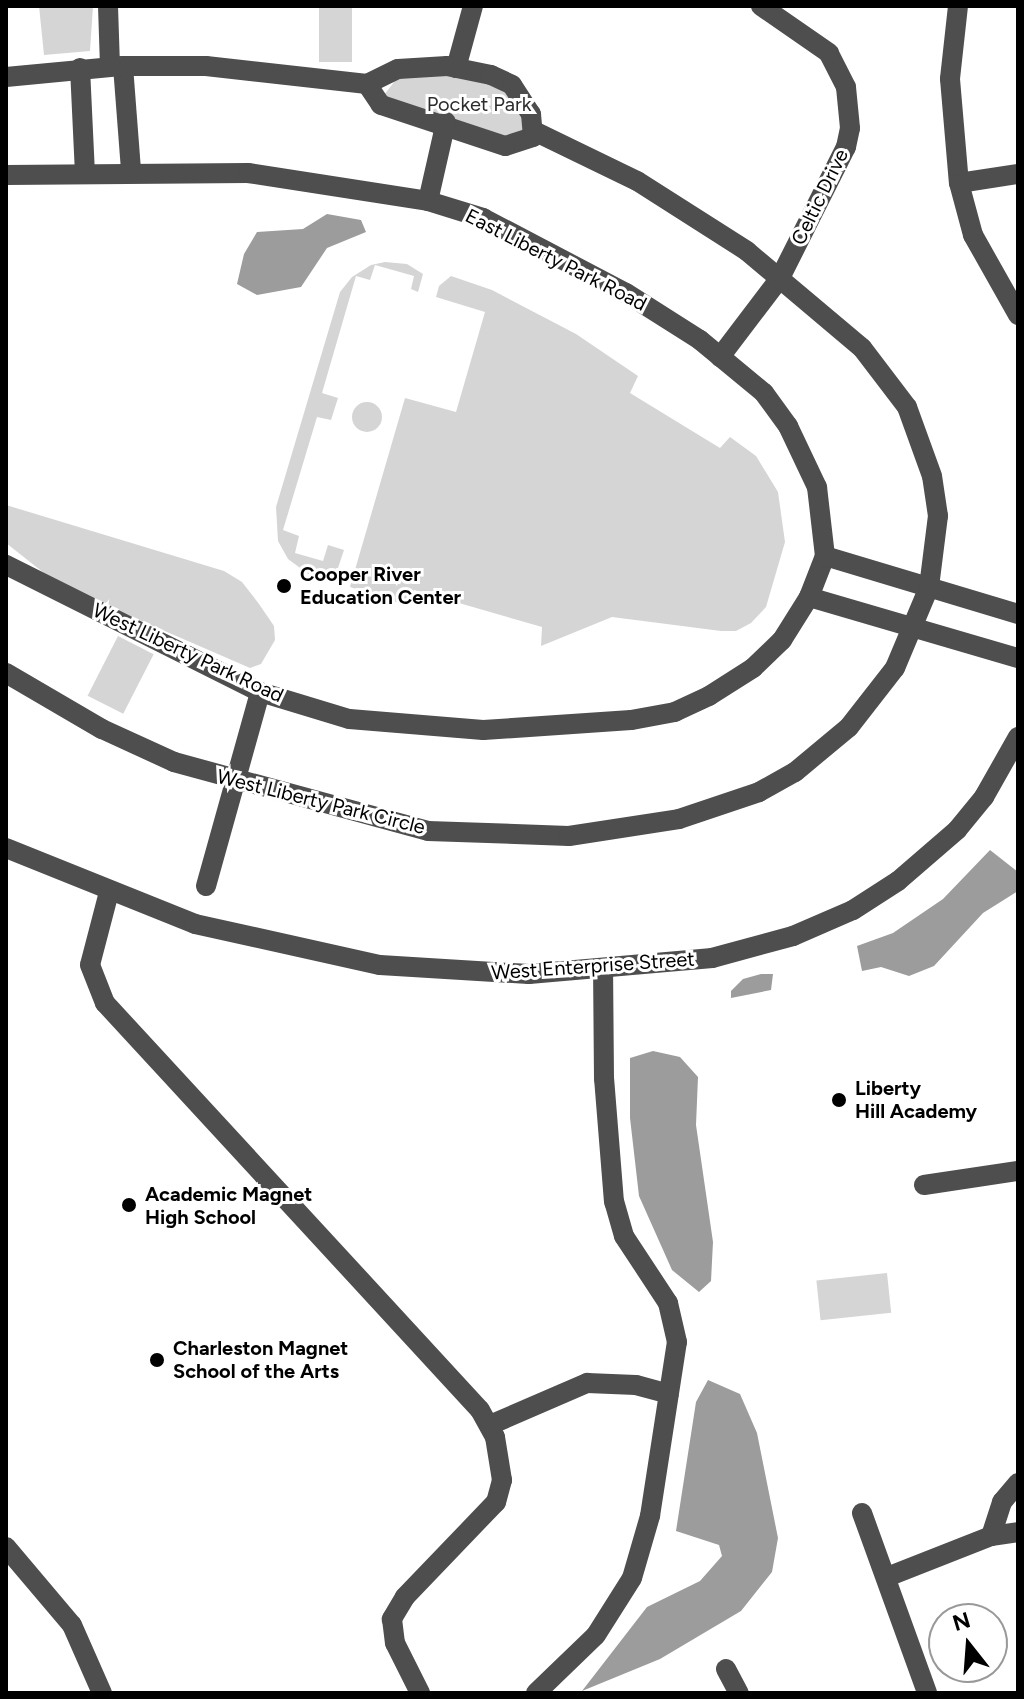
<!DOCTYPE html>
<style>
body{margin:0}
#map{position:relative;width:1024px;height:1699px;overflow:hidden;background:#fff;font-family:Figtree,sans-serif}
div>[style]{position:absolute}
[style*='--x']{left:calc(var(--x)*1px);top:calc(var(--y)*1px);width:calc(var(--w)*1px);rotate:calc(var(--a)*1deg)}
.green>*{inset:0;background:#d5d5d5;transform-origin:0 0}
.round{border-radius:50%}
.water>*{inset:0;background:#9c9c9c}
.minor>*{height:20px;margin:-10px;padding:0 10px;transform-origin:10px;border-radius:10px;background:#4e4e4e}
.dots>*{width:22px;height:22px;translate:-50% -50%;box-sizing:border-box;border:4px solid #fff;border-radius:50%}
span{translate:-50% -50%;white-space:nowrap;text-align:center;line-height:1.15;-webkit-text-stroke:6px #fff;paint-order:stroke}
.park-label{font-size:20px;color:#2c2c2c}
.street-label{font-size:20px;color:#000}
.poi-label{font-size:20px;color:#000;font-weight:700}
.left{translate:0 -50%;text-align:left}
.frame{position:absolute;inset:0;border:8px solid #000;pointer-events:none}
.north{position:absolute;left:928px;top:1603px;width:80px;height:80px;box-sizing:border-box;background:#fff;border:2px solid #999;border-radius:50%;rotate:343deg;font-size:22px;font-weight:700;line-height:32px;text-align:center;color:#000}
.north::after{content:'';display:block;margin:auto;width:28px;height:36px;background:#000;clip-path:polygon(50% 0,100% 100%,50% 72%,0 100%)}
</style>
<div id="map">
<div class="green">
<i style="clip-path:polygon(39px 6px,93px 6px,90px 51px,44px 55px)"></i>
<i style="left:319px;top:6px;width:33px;height:56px"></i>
<i style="clip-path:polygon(433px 71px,485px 80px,512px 97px,526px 129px,512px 141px,392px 105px,384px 95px,401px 73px)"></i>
<i style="clip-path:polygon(385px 262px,407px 264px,423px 274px,418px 292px,411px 289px,414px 276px,375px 265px,370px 280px,356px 276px,322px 393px,338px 398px,331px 420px,317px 417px,283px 530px,299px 536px,295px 553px,323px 561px,328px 545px,344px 550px,334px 580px,311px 576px,288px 559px,278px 541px,276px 507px,340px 292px,352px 277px,371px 265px)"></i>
<i style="clip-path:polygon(451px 276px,492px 290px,576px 334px,638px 376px,630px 393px,720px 448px,730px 437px,756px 456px,778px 492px,785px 542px,766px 607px,751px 623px,736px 631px,721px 631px,612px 617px,541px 646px,542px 627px,414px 590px,409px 606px,350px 587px,405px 398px,456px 412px,485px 312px,436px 297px,439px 286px)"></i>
<i class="round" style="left:352px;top:402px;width:30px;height:30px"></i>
<i style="clip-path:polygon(6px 505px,224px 571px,242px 582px,259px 604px,274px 626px,275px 640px,261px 664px,250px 668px,98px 602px,44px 573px,6px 543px)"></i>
<i style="left:118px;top:636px;width:40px;height:67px;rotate:27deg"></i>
<i style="left:887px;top:1273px;width:40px;height:71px;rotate:84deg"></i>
</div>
<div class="water">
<i style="clip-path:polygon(327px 214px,361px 220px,366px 232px,327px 248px,301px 287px,257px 295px,237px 284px,244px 254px,257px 232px,303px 229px)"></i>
<i style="clip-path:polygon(990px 850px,1018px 872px,1018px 891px,983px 913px,934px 966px,909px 976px,881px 967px,862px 971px,857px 946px,893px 933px,943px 899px)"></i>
<i style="clip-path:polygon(761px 974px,773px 974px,771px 990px,731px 998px,731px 991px,743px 979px)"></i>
<i style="clip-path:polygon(653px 1051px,680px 1057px,698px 1077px,696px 1125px,713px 1242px,711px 1281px,699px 1292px,672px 1270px,639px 1196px,630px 1118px,630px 1058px)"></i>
<i style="clip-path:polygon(708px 1380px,740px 1394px,757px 1433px,778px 1538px,772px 1572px,741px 1611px,660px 1659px,582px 1691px,647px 1607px,700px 1581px,722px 1556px,719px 1545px,676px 1531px,696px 1402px)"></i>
</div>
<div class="minor">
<i style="--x:108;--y:6;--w:60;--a:88.1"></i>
<i style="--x:958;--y:6;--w:73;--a:96.3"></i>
<i style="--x:950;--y:79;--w:104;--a:85.1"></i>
<i style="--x:959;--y:183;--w:54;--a:74.9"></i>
<i style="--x:973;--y:235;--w:92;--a:60.6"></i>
<i style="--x:123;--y:66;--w:105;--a:85.6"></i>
<i style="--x:80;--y:68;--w:105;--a:87.3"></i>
<i style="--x:456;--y:68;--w:64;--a:-74.7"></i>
<i style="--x:6;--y:77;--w:118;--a:-5.4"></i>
<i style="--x:123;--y:66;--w:83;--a:0"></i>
<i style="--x:206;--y:66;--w:162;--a:6.4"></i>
<i style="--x:367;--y:84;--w:34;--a:-26"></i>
<i style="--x:398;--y:69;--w:49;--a:-3.5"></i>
<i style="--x:447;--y:66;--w:45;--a:11.6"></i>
<i style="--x:491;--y:75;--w:23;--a:25"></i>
<i style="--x:512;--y:85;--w:35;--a:57"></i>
<i style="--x:531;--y:114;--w:23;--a:85"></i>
<i style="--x:533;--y:137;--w:29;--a:162"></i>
<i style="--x:505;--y:146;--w:131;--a:-161.7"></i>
<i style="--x:381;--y:105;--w:25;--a:-124"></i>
<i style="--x:6;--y:175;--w:242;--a:-0.5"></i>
<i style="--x:248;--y:173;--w:182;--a:8.8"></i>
<i style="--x:428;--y:201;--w:58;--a:17.2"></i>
<i style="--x:483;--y:218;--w:161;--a:27.7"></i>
<i style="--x:626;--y:293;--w:88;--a:32.4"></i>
<i style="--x:700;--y:340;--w:83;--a:39.6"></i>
<i style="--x:764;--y:393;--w:41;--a:54"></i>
<i style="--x:788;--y:426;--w:68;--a:64.6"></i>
<i style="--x:817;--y:487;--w:69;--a:83.4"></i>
<i style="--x:825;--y:556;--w:44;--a:111.3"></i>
<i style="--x:809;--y:597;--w:51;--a:122.1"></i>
<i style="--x:782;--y:640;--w:40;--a:136"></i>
<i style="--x:753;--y:668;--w:52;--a:147.5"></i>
<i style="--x:709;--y:696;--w:38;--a:155"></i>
<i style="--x:675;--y:712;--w:45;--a:169.7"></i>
<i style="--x:631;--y:720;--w:148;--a:176.1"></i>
<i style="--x:483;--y:730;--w:134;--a:-175.3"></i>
<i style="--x:349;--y:719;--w:93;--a:-163.1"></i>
<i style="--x:260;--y:692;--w:284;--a:-153.4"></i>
<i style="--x:959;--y:183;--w:60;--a:-8.7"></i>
<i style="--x:428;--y:201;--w:81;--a:-77.2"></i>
<i style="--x:720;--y:357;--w:99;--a:-52.8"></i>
<i style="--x:780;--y:278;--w:147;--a:-63.3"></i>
<i style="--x:846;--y:147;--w:19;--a:-78"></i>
<i style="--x:850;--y:128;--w:41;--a:-95.6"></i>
<i style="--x:846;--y:87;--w:38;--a:-117"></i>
<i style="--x:829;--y:53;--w:83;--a:-145.3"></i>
<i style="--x:825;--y:556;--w:202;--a:16.7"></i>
<i style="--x:809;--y:597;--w:218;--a:16.3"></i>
<i style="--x:6;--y:673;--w:111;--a:30.3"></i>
<i style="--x:102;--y:729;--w:79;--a:24.6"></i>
<i style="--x:174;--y:762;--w:263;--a:15.2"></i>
<i style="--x:428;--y:831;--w:141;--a:2"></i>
<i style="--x:569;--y:836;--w:111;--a:-8.8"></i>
<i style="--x:679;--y:819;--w:84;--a:-18.6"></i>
<i style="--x:759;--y:792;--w:41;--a:-29.1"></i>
<i style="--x:795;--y:772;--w:70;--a:-39.8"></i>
<i style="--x:849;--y:727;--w:75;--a:-52.1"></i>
<i style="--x:895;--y:668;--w:88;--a:-67.2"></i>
<i style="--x:929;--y:587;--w:72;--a:-82.8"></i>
<i style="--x:938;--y:516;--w:40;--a:-98.5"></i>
<i style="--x:932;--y:476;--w:73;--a:-109.9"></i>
<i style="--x:907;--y:407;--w:74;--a:-127.3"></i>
<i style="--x:862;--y:348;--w:150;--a:-139.9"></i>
<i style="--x:747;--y:251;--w:130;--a:-147.5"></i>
<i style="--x:637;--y:181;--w:114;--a:-154.1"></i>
<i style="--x:6;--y:848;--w:204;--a:21.9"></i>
<i style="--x:195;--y:924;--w:189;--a:12.5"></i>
<i style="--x:380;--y:965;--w:149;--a:3.5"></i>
<i style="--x:529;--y:974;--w:184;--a:-5"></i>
<i style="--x:712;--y:958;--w:84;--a:-15.2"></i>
<i style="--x:793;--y:936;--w:65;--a:-23.4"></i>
<i style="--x:853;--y:910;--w:54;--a:-32.8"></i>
<i style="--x:898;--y:881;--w:78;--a:-40.8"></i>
<i style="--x:957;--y:830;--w:43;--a:-50.7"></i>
<i style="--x:984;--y:797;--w:69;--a:-60.5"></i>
<i style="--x:206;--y:886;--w:201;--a:-74.4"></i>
<i style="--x:109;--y:892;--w:75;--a:104.6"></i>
<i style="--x:90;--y:965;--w:41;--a:68.5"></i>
<i style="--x:105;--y:1003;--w:553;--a:47.34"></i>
<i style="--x:480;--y:1410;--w:31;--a:61"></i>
<i style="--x:495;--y:1437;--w:44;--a:80.8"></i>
<i style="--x:502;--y:1480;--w:23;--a:105"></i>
<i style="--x:496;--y:1502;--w:132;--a:133.8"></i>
<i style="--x:405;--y:1597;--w:26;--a:121"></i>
<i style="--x:392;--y:1619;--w:24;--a:83"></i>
<i style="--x:395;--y:1643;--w:56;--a:63.4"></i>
<i style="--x:924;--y:1185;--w:95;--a:-8.5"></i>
<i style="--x:490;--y:1425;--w:106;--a:-23.4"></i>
<i style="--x:587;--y:1383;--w:49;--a:2.3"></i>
<i style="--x:636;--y:1385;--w:34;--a:15"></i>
<i style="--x:862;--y:1513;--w:191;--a:70.1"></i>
<i style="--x:991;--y:1536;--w:36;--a:-72"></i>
<i style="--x:1002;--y:1502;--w:25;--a:-50"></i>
<i style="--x:6;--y:1547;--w:102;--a:49.8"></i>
<i style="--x:72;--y:1625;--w:74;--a:66.2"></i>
<i style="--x:887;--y:1577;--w:112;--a:-21.5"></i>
<i style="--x:991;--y:1536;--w:27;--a:-8"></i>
<i style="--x:726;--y:1669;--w:27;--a:62"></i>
<i style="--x:536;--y:1693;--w:83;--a:-44"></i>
<i style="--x:596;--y:1635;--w:67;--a:-57.7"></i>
<i style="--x:632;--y:1578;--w:65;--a:-73.8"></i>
<i style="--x:650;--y:1516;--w:176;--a:-81.2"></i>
<i style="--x:677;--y:1342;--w:40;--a:-103"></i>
<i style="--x:668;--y:1303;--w:80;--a:-123.3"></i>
<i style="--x:624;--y:1236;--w:35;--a:-106"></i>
<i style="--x:614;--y:1202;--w:123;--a:-94.6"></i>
<i style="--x:604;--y:1079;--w:110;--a:-90.5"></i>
</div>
<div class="dots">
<i style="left:284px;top:586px;background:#000"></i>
<i style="left:839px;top:1100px;background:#000"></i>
<i style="left:129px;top:1205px;background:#000"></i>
<i style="left:157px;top:1360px;background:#000"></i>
</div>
<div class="park-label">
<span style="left:479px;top:104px">Pocket Park</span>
</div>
<div class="street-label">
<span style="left:820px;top:197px;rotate:-64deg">Celtic Drive</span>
<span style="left:556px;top:260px;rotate:27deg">East Liberty Park Road</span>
<span style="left:188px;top:653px;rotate:25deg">West Liberty Park Road</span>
<span style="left:321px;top:802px;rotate:14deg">West Liberty Park Circle</span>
<span style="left:593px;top:966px;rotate:-4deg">West Enterprise Street</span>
</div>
<div class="poi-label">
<span class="left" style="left:300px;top:586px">Cooper River<br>Education Center</span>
<span class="left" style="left:855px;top:1100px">Liberty<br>Hill Academy</span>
<span class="left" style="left:145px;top:1206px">Academic Magnet<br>High School</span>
<span class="left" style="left:173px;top:1360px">Charleston Magnet<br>School of the Arts</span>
</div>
<div class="frame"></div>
<div class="north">N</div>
</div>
